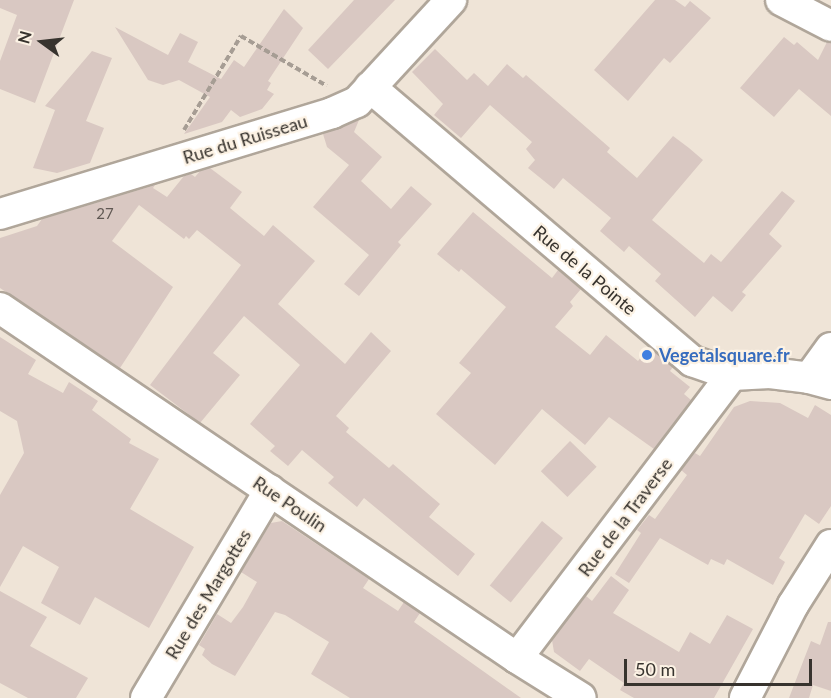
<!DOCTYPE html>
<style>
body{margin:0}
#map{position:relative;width:831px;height:698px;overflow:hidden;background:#efe4d7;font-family:Lato,sans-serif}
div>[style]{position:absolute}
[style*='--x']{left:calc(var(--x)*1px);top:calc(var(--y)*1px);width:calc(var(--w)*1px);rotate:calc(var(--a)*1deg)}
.building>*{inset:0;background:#d9c8c2;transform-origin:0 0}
.path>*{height:4px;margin-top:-2px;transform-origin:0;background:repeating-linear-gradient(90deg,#a69d94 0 6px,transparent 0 9px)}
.roads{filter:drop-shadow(2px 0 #b0a69a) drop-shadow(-2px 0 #b0a69a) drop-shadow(0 2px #b0a69a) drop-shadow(0 -2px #b0a69a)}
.minor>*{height:30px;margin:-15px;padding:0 15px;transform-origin:15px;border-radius:15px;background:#fff}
.dots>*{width:16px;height:16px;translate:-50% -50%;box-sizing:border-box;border:3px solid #fcf2e4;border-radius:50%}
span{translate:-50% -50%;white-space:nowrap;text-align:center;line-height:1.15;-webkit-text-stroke:4.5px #fcf2e4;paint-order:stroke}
.number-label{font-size:15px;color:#605853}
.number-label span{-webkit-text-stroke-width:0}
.street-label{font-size:18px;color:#37332e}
.shop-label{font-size:18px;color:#366cbe;font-weight:700}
.left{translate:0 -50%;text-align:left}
.north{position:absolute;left:12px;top:12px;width:60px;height:60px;-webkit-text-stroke:4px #fcf2e4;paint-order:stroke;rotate:285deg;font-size:16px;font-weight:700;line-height:24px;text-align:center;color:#37332e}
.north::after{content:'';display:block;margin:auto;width:21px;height:27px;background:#37332e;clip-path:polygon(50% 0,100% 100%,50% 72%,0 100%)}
.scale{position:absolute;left:624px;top:659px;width:188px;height:27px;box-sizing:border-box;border:3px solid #37332e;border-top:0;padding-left:8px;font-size:18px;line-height:21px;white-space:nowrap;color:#37332e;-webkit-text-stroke:4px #fcf2e4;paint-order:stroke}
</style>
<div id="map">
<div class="building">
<i style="clip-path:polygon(0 0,74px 0,35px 103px,0 89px,0 61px,17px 15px,0 8px)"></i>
<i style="clip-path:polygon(354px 0,395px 0,328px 69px,308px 50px)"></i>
<i style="clip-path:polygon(655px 0,675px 0,685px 7px,690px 1px,711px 18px,670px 63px,664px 58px,628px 101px,594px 70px)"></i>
<i style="clip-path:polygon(284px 9px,303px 28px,268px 81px,271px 83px,267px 90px,274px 94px,262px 109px,240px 117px,231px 110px,222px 122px,184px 134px,210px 97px,179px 80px,163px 85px,148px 80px,115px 27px,168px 55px,180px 33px,198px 42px,188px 62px,221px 79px,234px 60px,244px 67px)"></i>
<i style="clip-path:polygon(784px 37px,794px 45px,797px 42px,818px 60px,827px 42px,831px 43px,831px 116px,799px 89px,774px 117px,740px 88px)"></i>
<i style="clip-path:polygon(435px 49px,467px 80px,474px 73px,488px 86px,507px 64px,523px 78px,526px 75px,610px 148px,607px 152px,637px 178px,673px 136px,689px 148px,703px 160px,652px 220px,704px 263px,711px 254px,721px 262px,782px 191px,795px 201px,769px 234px,782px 246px,742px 292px,746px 295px,732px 312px,713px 296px,695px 317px,655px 281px,661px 274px,629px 246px,624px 252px,600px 231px,611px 218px,563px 178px,554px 189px,528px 168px,535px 160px,526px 149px,532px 142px,490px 105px,461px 138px,434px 115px,443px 104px,412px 72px)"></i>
<i style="clip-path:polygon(92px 51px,112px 58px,86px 121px,104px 128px,90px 163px,57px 173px,33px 168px,55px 110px,45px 106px)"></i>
<i style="clip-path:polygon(359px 120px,354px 132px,382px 157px,361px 181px,391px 209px,411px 186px,432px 204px,398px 242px,401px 245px,359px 296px,344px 284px,369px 255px,313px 207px,349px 165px,327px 147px,323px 134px)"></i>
<i style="clip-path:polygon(210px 168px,242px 192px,230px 208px,264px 236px,273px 225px,315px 261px,278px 304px,345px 364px,371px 332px,391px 351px,336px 416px,349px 428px,346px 432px,389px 468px,393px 464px,440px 504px,429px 517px,475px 554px,458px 576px,364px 498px,357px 507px,328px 483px,334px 477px,302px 450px,288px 466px,270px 451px,275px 446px,250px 424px,300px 365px,244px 316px,213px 353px,240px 375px,200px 423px,150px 385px,241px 265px,197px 230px,189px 239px,186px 236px,184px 239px,139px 205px,112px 241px,173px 287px,120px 368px,0 288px,0 238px,37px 226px,42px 219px,155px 185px,153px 188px,167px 197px,184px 176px,191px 174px,195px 177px,200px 171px)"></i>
<i style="clip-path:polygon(473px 212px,552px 278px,558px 270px,581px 289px,570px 302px,573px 306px,555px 327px,590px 355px,606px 335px,638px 361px,649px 347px,673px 367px,670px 371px,690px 387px,684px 394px,691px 400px,654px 449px,609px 417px,585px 445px,542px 409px,495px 465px,436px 414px,471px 373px,459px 363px,506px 307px,461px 269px,459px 272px,437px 254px)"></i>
<i style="clip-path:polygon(0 337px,36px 360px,28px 374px,63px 393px,69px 382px,98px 401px,92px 410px,131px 439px,129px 443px,159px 459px,130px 509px,194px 547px,149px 628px,95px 597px,80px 625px,41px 603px,59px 567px,23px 546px,0 587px,0 495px,24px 453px,17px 421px,0 411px)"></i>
<i style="clip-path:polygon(750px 401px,780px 403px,808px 418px,815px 405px,831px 415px,831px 506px,819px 524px,805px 514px,779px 558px,785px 562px,773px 585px,727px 559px,724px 565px,711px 559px,708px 565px,660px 538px,629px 583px,615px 574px,641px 533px,637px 530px,649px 515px,655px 519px,687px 475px,681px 470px,695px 453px,700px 456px,734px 407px)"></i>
<i style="left:570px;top:441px;width:37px;height:42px;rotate:44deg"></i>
<i style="clip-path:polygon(282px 521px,369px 579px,363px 588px,398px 611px,404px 602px,420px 613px,414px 622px,521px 698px,350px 698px,311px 674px,329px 642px,285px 615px,275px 612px,235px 676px,212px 664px,202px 655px,205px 649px,199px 645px,217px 614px,231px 623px,243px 607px,257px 582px,241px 572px,271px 523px)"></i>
<i style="left:542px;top:521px;width:27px;height:83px;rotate:39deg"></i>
<i style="clip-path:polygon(611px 576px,629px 590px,613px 613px,679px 652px,690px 632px,710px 644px,727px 615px,753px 629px,714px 698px,634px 698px,620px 690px,624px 683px,589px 659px,580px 671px,554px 652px,552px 640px,586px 596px,592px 601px)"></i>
<i style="clip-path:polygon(0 591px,47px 617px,30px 646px,88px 678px,76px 698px,28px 698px,0 683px)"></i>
<i style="clip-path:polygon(828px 622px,831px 622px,831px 691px,813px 685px,809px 698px,789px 698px,811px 641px,820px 645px)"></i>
</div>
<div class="path">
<i style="--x:184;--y:130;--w:110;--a:-58.8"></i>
<i style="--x:241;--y:36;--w:99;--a:30.2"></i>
</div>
<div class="roads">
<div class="minor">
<i style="--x:781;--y:0;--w:56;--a:27.5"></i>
<i style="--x:370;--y:87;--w:423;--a:40.4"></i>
<i style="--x:692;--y:361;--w:42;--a:19.3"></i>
<i style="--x:732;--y:375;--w:38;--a:-3"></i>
<i style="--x:770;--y:373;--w:39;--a:7"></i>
<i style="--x:809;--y:378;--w:23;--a:15"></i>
<i style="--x:0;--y:214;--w:347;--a:-16.9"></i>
<i style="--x:332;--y:113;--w:27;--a:-24"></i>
<i style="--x:357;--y:102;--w:139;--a:-47.3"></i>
<i style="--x:0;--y:308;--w:624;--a:34.1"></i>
<i style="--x:517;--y:658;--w:75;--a:32"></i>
<i style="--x:809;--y:378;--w:37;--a:-54"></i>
<i style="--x:517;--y:658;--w:355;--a:-52.8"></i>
<i style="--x:146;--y:698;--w:242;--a:-59.2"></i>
<i style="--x:745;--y:698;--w:105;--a:-62.7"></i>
<i style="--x:793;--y:605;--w:71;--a:-57.7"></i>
</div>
</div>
<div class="dots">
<i style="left:647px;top:355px;background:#3f7fe0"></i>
</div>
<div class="number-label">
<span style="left:105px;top:214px">27</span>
</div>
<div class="street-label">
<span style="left:245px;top:139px;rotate:-17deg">Rue du Ruisseau</span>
<span style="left:585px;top:270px;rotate:40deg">Rue de la Pointe</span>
<span style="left:290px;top:504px;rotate:34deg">Rue Poulin</span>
<span style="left:625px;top:517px;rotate:-53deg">Rue de la Traverse</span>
<span style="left:208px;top:594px;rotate:-59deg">Rue des Margottes</span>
</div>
<div class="shop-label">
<span class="left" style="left:659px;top:355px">Vegetalsquare.fr</span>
</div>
<div class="north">N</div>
<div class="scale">50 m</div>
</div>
